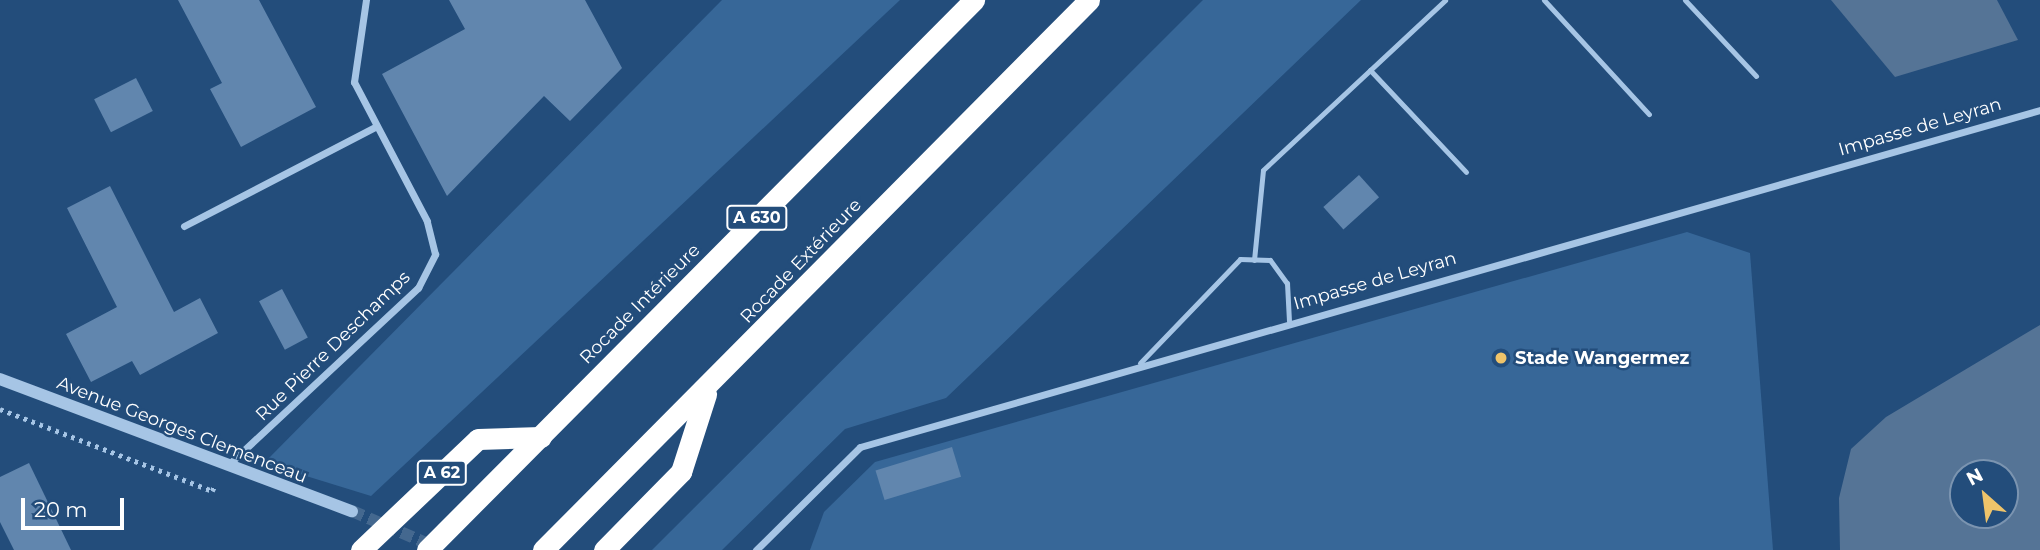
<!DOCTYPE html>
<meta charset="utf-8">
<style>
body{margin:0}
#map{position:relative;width:2040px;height:550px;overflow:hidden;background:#234d7b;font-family:Montserrat,sans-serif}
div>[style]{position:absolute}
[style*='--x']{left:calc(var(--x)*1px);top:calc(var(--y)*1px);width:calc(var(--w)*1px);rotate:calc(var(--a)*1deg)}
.green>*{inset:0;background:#376798}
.water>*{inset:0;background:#557496}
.building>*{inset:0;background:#6186ae;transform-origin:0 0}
.tertiary-tunnel>*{height:12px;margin-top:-6px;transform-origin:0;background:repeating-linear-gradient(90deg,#44688f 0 12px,transparent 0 18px)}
.path>*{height:4.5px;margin-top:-2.25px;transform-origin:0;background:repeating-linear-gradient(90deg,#a6c5e5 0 3.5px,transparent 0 8.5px)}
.service>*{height:5px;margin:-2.5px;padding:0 2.5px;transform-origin:2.5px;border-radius:2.5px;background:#a6c5e5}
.minor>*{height:7px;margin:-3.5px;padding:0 3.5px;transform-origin:3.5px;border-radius:3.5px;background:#a6c5e5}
.tertiary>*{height:12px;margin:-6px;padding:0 6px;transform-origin:6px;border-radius:6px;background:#a6c5e5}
.motorway>*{height:21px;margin:-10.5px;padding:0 10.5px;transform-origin:10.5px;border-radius:10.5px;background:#fff}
.dots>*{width:19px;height:19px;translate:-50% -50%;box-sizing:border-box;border:4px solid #234d7b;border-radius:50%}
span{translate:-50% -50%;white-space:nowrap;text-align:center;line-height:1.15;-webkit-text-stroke:5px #234d7b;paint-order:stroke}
.shield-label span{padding:2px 5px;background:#234d7b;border:2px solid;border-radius:5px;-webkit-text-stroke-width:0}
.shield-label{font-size:16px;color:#fff;font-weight:700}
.street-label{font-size:18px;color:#fff}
.poi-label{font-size:18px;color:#fff;font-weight:700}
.left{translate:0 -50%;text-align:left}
.north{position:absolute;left:1949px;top:459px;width:70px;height:70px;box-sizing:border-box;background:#234d7b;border:2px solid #7b94b0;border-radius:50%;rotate:332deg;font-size:19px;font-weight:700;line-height:28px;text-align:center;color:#fff}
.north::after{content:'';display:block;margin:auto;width:24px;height:32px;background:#efc46a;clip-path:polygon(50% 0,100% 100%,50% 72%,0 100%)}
.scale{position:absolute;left:21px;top:498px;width:103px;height:32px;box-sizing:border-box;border:4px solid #fff;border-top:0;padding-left:9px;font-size:21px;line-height:24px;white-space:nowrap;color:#fff;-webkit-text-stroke:5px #234d7b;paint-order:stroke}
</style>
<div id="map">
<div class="green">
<i style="clip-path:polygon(722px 0,900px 0,371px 496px,264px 463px)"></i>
<i style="clip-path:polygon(1203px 0,1361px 0,946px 398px,845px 429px,722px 550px,652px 550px)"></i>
<i style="clip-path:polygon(1687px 232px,1750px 253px,1773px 550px,810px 550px,824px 512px,875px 462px)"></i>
</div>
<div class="water">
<i style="clip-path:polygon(1831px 0,1997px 0,2018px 40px,1895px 77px)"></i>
<i style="clip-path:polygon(evenodd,2040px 325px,2040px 550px,1840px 550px,1839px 498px,1851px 449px,1886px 417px,2040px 325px,2005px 473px,2005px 515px,1963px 515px,1963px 473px,2005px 473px)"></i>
</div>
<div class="building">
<i style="clip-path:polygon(178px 0,259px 0,316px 107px,241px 147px,210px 89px,222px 83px)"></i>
<i style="clip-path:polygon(449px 0,585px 0,622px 68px,570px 121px,544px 96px,447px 196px,382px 74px,465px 29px)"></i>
<i style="left:136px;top:78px;width:37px;height:47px;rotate:63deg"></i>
<i style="left:1359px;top:175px;width:30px;height:48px;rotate:48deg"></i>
<i style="clip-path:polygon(110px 186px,174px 312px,200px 298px,218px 333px,140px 375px,132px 361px,91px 382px,66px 334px,117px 307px,67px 208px)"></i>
<i style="left:282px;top:289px;width:55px;height:26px;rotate:62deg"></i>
<i style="left:952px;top:447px;width:31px;height:80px;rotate:73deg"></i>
<i style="clip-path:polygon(29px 463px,71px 550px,14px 550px,0 522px,0 477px)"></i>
</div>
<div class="tertiary-tunnel">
<i style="--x:352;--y:511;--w:98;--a:23.4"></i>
</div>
<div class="path">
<i style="--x:0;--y:409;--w:227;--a:21.1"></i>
<i style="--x:212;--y:491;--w:7;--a:-63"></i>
</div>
<div class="service">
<i style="--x:1544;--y:0;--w:155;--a:47.4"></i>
<i style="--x:1685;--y:0;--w:104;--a:46.9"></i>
<i style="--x:1370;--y:70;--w:140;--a:46.7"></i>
<i style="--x:1254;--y:260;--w:90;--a:-84.3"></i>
<i style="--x:1263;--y:170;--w:249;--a:-43"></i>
<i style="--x:1140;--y:363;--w:144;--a:-46.1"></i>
<i style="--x:1240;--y:259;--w:30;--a:2"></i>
<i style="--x:1270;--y:260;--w:29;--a:54"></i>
<i style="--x:1287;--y:283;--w:38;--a:87"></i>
</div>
<div class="minor">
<i style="--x:184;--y:226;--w:217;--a:-27.4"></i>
<i style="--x:228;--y:465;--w:260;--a:-43"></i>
<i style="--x:418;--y:288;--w:38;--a:-63"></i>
<i style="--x:435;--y:254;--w:34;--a:-104"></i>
<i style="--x:427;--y:221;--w:157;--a:-117.7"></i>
<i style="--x:354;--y:82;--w:83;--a:-81.7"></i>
<i style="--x:756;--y:550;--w:146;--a:-44.7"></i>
<i style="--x:860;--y:447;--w:1227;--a:-15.94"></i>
</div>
<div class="tertiary">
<i style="--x:0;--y:379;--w:376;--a:20.6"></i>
</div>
<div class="motorway">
<i style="--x:361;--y:550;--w:161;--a:-43.5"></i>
<i style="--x:478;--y:439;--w:63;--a:-1.8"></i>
<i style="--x:427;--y:550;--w:776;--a:-45.16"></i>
<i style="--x:543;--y:550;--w:775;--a:-45.21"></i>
<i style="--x:604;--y:550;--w:110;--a:-45.4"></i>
<i style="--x:681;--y:472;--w:82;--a:-72.2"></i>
</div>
<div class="dots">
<i style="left:1501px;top:358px;background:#efc46a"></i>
</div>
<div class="shield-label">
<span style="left:757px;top:218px">A 630</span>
<span style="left:442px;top:473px">A 62</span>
</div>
<div class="street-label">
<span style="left:1920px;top:127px;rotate:-16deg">Impasse de Leyran</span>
<span style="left:801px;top:261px;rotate:-46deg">Rocade Extérieure</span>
<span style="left:1375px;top:281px;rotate:-16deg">Impasse de Leyran</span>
<span style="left:640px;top:304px;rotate:-45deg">Rocade Intérieure</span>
<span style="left:333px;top:346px;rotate:-44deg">Rue Pierre Deschamps</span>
<span style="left:182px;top:430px;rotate:21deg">Avenue Georges Clemenceau</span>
</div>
<div class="poi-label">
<span class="left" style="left:1515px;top:358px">Stade Wangermez</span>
</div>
<div class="north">N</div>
<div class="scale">20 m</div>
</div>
